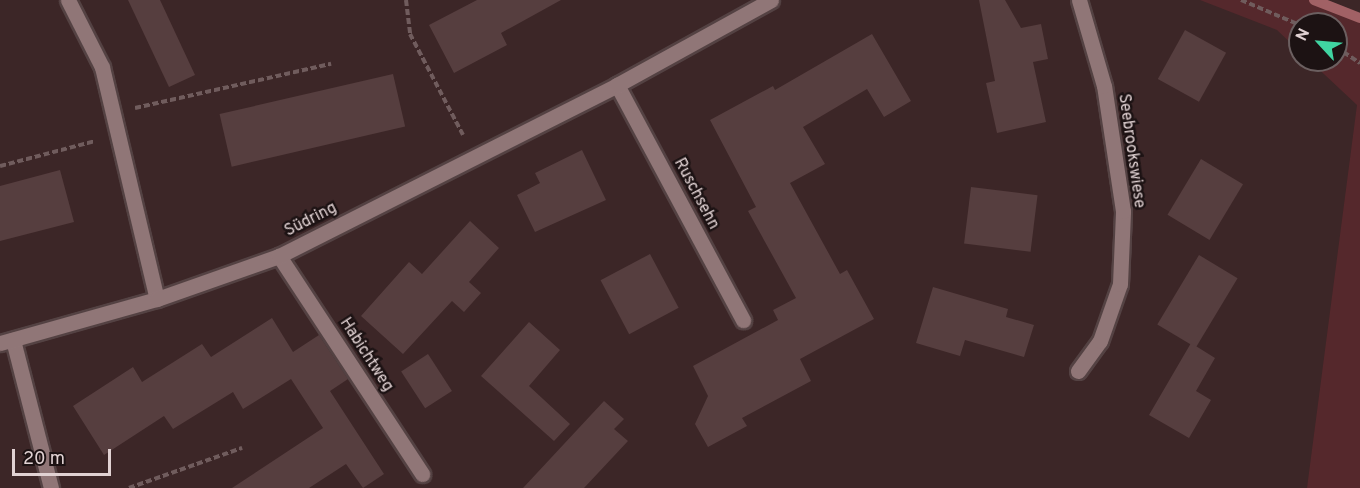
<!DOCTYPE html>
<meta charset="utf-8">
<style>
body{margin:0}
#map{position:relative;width:1360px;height:488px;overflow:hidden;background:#3c2627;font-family:Overpass,sans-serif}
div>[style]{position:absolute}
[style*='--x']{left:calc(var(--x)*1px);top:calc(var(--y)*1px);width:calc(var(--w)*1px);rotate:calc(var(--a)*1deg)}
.green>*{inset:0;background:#55282c}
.stream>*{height:10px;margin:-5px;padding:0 5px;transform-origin:5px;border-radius:5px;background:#a16165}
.building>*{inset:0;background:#563e3f;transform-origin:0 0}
.path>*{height:4px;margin-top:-2px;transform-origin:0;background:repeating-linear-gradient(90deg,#705c5d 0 6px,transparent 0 9px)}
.roads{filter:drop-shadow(2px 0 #544243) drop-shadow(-2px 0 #544243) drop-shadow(0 2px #544243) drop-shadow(0 -2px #544243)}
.minor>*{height:15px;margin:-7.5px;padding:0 7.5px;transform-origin:7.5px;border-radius:7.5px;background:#907677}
span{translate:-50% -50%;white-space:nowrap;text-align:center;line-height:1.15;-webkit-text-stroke:5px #1c1213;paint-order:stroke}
.street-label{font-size:16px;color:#e1d2d3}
.north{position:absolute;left:1288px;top:12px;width:60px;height:60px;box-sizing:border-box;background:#1c1213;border:2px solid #6b5f60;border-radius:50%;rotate:296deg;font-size:16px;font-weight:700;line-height:24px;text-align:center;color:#e1d2d3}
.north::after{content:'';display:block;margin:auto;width:21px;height:27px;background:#40d4a2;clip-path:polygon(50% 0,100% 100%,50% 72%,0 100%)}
.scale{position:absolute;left:12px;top:449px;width:99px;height:27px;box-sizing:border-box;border:3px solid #e1d2d3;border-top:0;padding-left:8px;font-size:18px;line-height:21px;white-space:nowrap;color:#e1d2d3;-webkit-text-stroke:4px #1c1213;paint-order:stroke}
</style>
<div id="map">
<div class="green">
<i style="clip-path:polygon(1200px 0,1321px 0,1360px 21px,1360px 488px,1307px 488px,1357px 105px,1309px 60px,1336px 60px,1336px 24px,1300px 24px,1300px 52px,1277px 30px)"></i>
</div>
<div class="stream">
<i style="--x:1314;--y:0;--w:49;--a:21.4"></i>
</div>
<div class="building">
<i style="clip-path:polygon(128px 0,160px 0,195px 75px,169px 87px)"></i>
<i style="clip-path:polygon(477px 0,561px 0,501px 33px,507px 45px,454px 73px,429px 25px)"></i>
<i style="clip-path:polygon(979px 0,1005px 0,1021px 28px,1041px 24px,1048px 59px,1033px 62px,1046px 122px,997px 133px,986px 83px,995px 81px)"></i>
<i style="left:1185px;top:30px;width:47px;height:56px;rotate:29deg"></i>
<i style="clip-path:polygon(872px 34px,911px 101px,884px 117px,867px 89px,803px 127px,825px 164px,790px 183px,840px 274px,847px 270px,874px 319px,800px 359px,811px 381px,742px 418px,747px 426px,708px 447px,695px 424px,708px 396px,693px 366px,778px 320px,773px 310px,796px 298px,748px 211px,756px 207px,710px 120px,773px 86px,775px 90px)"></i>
<i style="left:393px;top:74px;width:54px;height:178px;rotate:77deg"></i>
<i style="clip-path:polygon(582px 150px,606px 200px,535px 232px,517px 195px,540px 183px,535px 173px)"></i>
<i style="left:1201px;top:159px;width:49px;height:65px;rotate:31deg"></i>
<i style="clip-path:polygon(60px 170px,74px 222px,0 241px,0 186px)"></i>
<i style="left:971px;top:187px;width:67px;height:57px;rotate:7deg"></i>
<i style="clip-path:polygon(470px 221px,499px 248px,469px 282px,481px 293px,464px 312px,452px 301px,403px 354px,361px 316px,409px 262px,422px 274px)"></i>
<i style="left:650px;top:254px;width:61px;height:56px;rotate:62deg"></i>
<i style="left:1199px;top:255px;width:45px;height:81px;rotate:31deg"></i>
<i style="clip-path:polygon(933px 287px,1008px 309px,1006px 317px,1034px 325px,1024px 357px,965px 340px,960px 356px,916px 343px)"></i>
<i style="clip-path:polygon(272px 318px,293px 352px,319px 335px,348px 379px,330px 391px,384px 474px,363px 488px,346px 464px,309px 488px,232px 488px,323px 428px,291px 379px,243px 409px,233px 392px,173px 429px,164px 416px,104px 455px,73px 406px,133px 367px,142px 382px,202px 344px,211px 357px)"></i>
<i style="clip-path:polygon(529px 322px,560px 350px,529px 386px,570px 424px,554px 441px,481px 376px)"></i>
<i style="clip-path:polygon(1191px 343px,1215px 358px,1196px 391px,1211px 400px,1189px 438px,1149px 415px)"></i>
<i style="left:428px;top:354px;width:44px;height:32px;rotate:57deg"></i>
<i style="clip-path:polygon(604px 401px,624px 419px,614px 429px,628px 441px,584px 488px,523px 488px)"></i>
</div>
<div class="path">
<i style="--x:406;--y:0;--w:34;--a:83"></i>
<i style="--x:410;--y:34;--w:114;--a:62.3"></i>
<i style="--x:1241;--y:0;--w:64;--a:23"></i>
<i style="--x:1336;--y:47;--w:29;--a:34"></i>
<i style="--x:135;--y:108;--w:201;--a:-12.7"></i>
<i style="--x:0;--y:166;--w:98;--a:-14.7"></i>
<i style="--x:129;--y:488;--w:120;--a:-19.5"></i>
</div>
<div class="roads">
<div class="minor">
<i style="--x:68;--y:0;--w:75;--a:63.1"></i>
<i style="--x:102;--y:67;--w:238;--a:76.7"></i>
<i style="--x:617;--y:85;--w:267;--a:61.8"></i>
<i style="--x:279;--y:256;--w:261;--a:56.7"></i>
<i style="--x:13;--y:340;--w:153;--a:75.6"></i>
<i style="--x:0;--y:343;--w:163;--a:-15.7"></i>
<i style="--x:157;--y:299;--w:129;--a:-19.4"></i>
<i style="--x:279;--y:256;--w:379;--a:-26.8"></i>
<i style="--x:617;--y:85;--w:176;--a:-28.9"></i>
<i style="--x:1078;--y:371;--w:37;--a:-54"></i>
<i style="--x:1100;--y:341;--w:60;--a:-70.7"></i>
<i style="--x:1120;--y:284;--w:73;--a:-87.6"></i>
<i style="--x:1123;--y:211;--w:126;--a:-98.6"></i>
<i style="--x:1104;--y:86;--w:90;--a:-106.2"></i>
</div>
</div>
<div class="street-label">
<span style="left:1131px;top:151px;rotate:82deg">Seebrookswiese</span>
<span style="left:696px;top:194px;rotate:62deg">Ruschsehn</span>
<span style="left:311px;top:220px;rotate:-27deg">Südring</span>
<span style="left:366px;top:355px;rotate:57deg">Habichtweg</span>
</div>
<div class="north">N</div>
<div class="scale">20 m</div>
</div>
